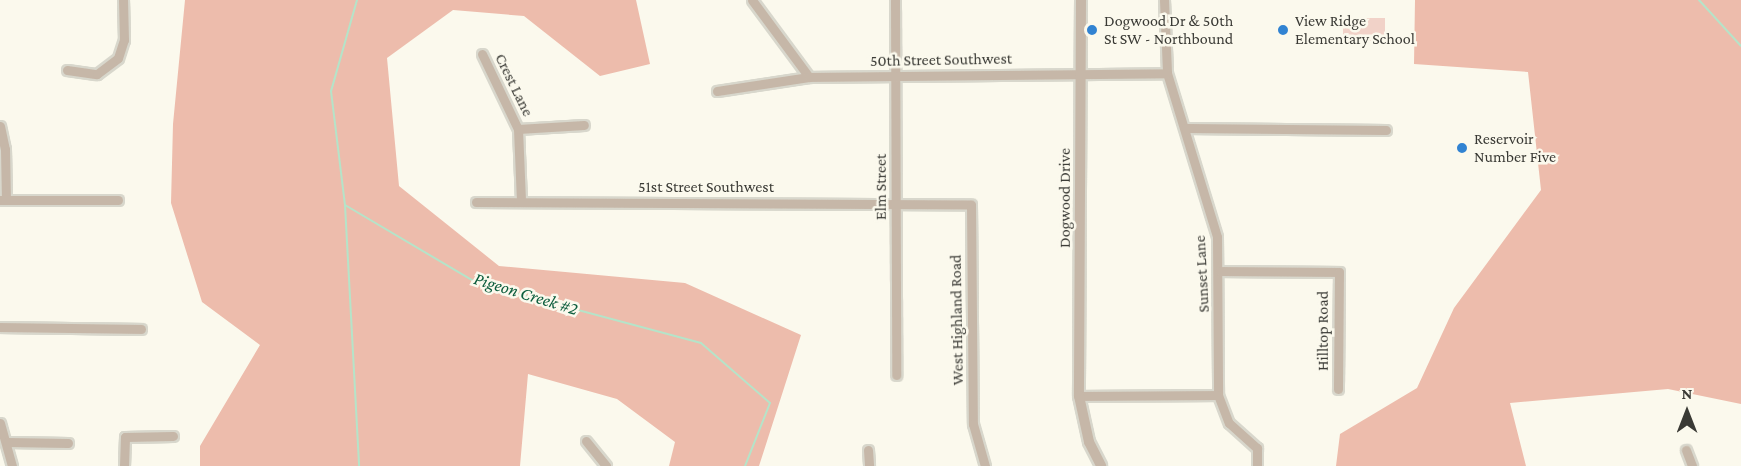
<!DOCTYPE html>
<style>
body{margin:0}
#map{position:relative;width:1741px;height:466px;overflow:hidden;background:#fbf9ed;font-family:"Crimson Pro",serif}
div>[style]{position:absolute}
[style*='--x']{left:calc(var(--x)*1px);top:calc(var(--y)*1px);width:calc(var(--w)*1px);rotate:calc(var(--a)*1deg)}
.green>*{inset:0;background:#f1d2c8;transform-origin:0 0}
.forest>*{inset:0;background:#edbcac}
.stream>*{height:2px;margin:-1px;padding:0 1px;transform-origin:1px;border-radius:1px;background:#b5e4c9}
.roads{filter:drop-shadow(2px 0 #d8d7cc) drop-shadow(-2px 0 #d8d7cc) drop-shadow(0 2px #d8d7cc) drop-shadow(0 -2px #d8d7cc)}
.minor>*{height:9px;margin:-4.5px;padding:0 4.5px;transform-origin:4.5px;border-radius:4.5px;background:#c6b7a8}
.tertiary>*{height:10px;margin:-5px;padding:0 5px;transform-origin:5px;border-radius:5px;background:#c6b7a8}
.dots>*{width:16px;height:16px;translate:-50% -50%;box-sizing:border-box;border:3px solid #fbf9ed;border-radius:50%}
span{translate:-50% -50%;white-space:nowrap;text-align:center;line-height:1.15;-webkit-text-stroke:5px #fbf9ed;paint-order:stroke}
.poi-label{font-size:16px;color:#3a3a35}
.left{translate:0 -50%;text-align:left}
.street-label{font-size:16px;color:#3a3a35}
.water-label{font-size:18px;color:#0c5d3d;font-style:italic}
.north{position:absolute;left:1657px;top:382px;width:60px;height:60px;-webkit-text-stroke:4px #fbf9ed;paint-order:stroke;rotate:0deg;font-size:16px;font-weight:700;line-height:24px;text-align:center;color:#3a3a35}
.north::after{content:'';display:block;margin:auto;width:21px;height:27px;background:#3a3a35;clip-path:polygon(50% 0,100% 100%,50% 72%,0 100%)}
</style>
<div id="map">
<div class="green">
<i style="left:1343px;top:18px;width:42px;height:23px"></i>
</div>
<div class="forest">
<i style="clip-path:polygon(185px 0,636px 0,650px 64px,600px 76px,524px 16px,453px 10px,387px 58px,399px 186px,499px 266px,685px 283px,801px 335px,759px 466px,669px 466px,675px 442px,617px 399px,528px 374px,520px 466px,200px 466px,200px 446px,260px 345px,202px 302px,171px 203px,173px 124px)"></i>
<i style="clip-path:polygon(1415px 0,1741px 0,1741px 404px,1668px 389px,1510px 403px,1526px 466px,1336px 466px,1340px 434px,1417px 388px,1454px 308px,1541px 190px,1528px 72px,1414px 64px)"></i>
</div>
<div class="stream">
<i style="--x:357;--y:0;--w:95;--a:105.9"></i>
<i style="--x:331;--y:91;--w:115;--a:83"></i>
<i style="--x:345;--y:205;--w:261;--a:86.9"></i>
<i style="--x:1699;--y:0;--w:62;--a:47.6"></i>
<i style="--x:345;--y:205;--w:153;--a:30.6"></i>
<i style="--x:477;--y:283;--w:232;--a:15"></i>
<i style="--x:701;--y:343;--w:91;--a:41"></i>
<i style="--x:770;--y:403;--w:68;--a:111.6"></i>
</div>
<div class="roads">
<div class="minor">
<i style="--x:752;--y:0;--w:96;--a:53.5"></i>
<i style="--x:895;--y:0;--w:375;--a:89.8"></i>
<i style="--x:1164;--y:0;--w:73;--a:87.6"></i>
<i style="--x:1167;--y:73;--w:171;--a:73"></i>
<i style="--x:1217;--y:237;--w:158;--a:89.6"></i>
<i style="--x:1218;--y:395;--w:30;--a:69"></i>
<i style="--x:1229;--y:423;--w:38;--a:42"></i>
<i style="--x:1257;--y:448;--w:18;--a:90"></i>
<i style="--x:482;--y:54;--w:83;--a:64.4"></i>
<i style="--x:518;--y:129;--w:72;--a:87.6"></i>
<i style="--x:67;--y:70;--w:30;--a:8"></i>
<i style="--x:97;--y:74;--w:26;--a:-37"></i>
<i style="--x:118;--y:58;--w:19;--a:-72"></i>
<i style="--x:124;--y:40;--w:40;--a:-91.4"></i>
<i style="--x:717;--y:91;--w:93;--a:-8.7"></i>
<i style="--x:809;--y:77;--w:358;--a:-0.6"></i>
<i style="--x:0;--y:126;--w:24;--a:78"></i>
<i style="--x:5;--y:149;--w:51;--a:88.9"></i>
<i style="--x:1186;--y:128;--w:200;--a:0.6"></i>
<i style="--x:518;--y:129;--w:66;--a:-3.5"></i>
<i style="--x:0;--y:200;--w:118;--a:0"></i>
<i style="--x:476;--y:202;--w:495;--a:0.3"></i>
<i style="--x:971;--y:205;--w:219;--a:89.5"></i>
<i style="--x:973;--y:424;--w:44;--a:74.1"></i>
<i style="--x:1220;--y:271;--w:119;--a:0.5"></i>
<i style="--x:1339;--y:272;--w:117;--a:90.5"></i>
<i style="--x:0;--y:327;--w:141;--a:0.8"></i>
<i style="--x:1079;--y:396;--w:139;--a:-0.4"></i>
<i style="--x:0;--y:423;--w:45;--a:74.4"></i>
<i style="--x:586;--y:441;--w:32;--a:51"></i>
<i style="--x:7;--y:442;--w:61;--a:0.9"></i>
<i style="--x:868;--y:450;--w:16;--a:86"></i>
<i style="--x:1686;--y:450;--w:17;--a:69"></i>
<i style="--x:124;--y:466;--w:29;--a:-88"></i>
<i style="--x:125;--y:437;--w:48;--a:-1.2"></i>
</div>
<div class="tertiary">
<i style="--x:1081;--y:0;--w:396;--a:90.3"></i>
<i style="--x:1079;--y:396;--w:47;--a:77.7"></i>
<i style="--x:1089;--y:442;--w:27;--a:63"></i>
</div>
</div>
<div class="dots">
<i style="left:1092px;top:30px;background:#3183d2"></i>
<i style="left:1283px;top:30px;background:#3183d2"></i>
<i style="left:1462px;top:148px;background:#3183d2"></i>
</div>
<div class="poi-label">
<span class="left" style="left:1104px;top:30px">Dogwood Dr &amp; 50th<br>St SW - Northbound</span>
<span class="left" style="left:1295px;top:30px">View Ridge<br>Elementary School</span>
<span class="left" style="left:1474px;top:148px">Reservoir<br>Number Five</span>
</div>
<div class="street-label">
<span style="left:941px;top:60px;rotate:-1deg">50th Street Southwest</span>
<span style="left:514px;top:85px;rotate:64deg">Crest Lane</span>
<span style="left:706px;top:187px">51st Street Southwest</span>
<span style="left:881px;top:187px;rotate:-90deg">Elm Street</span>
<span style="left:1065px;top:198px;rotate:-90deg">Dogwood Drive</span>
<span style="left:1202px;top:274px;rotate:-93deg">Sunset Lane</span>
<span style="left:957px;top:320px;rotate:-91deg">West Highland Road</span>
<span style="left:1323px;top:331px;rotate:-90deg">Hilltop Road</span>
</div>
<div class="water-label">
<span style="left:526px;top:294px;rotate:17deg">Pigeon Creek #2</span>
</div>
<div class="north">N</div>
</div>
